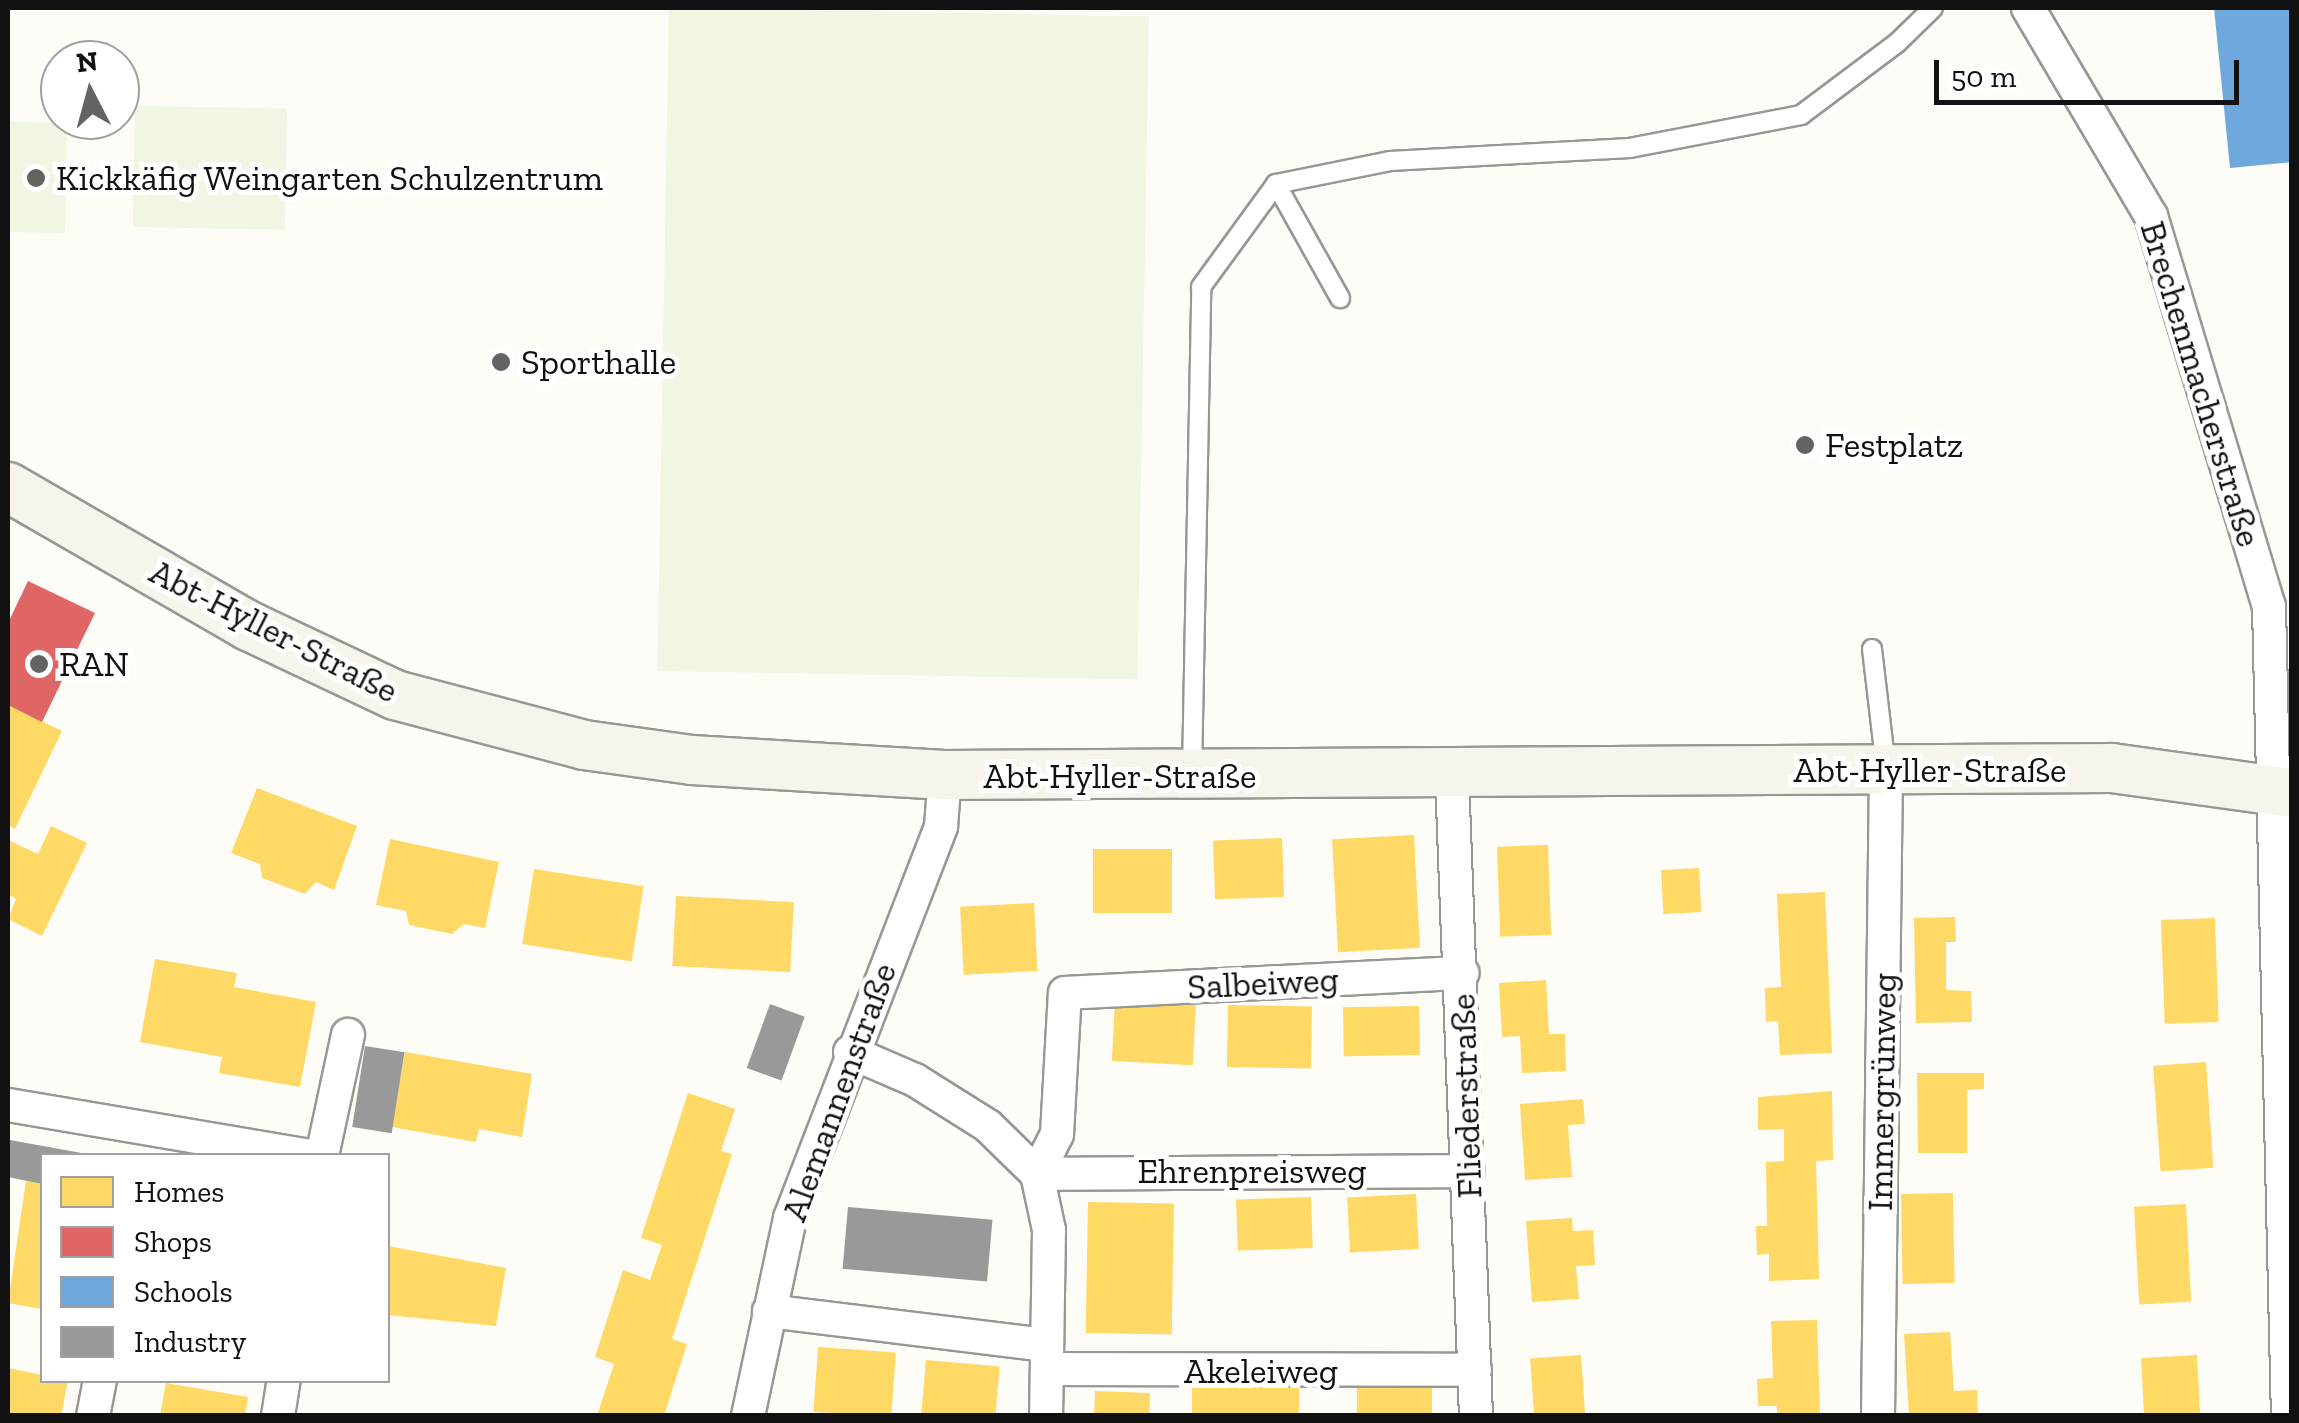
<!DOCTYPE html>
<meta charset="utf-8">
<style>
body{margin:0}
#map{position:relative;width:2299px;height:1423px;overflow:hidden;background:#fdfcf7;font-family:"Zilla Slab",serif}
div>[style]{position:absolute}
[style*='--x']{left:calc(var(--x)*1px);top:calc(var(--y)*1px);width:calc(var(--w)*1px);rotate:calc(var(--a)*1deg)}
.pitch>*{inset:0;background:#f0f6e1;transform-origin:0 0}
.homes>*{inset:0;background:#ffd966;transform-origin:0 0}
.shops>*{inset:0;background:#e06666}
.schools>*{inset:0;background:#6fa8dc}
.industry>*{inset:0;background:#999;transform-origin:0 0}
.roads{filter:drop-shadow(2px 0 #979795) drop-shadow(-2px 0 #979795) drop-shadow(0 2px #979795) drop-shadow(0 -2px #979795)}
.lane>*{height:18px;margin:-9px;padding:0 9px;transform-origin:9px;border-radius:9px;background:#fffffe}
.street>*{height:32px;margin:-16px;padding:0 16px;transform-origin:16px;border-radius:16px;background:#fffffe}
.secondary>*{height:48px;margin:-24px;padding:0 24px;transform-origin:24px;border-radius:24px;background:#f6f4eb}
.dots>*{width:28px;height:28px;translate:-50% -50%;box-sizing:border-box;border:5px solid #fff;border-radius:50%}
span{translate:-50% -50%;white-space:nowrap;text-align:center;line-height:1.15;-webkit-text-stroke:10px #fff;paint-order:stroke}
.poi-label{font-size:35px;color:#111}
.left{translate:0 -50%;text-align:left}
.street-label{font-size:35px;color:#111}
.frame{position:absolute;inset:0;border:10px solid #111;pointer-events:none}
.legend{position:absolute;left:40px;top:1153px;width:350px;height:230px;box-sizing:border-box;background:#fff;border:2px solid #a0a0a0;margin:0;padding:12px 18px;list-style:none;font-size:30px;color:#111}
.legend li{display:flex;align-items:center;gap:20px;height:50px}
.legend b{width:50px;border:2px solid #a0a0a0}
.north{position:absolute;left:40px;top:40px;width:100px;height:100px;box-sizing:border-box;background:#fff;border:2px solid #a0a0a0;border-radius:50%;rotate:354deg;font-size:28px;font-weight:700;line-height:40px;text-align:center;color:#111}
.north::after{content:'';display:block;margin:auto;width:35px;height:45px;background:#646362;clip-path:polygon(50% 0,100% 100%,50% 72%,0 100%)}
.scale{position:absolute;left:1934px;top:60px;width:305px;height:45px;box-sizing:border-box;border:5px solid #111;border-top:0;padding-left:12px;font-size:30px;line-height:35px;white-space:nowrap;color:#111;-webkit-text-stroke:8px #fff;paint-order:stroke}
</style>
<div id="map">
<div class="pitch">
<i style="left:669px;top:8px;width:480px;height:663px;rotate:1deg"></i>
<i style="left:135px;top:106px;width:152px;height:121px;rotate:1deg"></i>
<i style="left:8px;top:122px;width:59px;height:110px;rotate:1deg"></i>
</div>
<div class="homes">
<i style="clip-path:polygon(8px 705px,62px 731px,15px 829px,8px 825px)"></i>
<i style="clip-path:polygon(257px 788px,357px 826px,334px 890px,316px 882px,305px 894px,262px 878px,260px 864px,231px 853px)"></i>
<i style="clip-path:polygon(51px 826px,87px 843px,42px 936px,8px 919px,16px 899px,8px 894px,8px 840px,38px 854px)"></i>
<i style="left:1414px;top:835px;width:113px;height:82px;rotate:87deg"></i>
<i style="left:1282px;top:838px;width:59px;height:69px;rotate:88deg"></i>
<i style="clip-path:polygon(390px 839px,499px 862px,485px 928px,464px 924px,452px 934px,409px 925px,406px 911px,376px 905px)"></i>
<i style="left:1548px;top:845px;width:90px;height:51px;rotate:88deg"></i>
<i style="left:1172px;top:849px;width:64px;height:79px;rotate:90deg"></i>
<i style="left:1699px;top:868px;width:44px;height:38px;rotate:87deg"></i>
<i style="left:534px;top:869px;width:111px;height:76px;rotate:9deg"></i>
<i style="clip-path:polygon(1825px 892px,1832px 1053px,1780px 1055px,1778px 1021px,1766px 1022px,1765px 988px,1781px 987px,1777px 894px)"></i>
<i style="left:676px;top:896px;width:118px;height:70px;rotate:3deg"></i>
<i style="left:1034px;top:903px;width:68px;height:74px;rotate:87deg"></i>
<i style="clip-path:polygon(1955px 917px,1956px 942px,1946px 942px,1946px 990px,1971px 991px,1972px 1022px,1916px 1023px,1914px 918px)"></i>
<i style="left:2215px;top:918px;width:104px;height:54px;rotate:88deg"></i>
<i style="clip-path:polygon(155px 959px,237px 973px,234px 987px,316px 1002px,300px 1087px,219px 1073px,222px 1057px,140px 1042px)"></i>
<i style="clip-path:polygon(1546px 980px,1549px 1034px,1565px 1034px,1566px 1071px,1522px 1073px,1520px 1036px,1502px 1037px,1499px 983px)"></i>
<i style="left:1115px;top:1001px;width:81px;height:60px;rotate:3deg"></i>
<i style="left:1228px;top:1005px;width:84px;height:62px;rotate:1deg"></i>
<i style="left:1419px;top:1006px;width:49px;height:76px;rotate:89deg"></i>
<i style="clip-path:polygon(405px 1052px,532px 1074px,522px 1137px,479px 1129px,476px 1142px,392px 1127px)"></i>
<i style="left:2206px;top:1062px;width:106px;height:53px;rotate:86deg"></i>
<i style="clip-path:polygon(1917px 1073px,1984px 1073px,1984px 1089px,1967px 1090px,1967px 1153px,1918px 1153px)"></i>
<i style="clip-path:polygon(1832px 1091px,1833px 1160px,1816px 1161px,1819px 1279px,1769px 1281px,1769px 1254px,1757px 1255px,1756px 1226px,1767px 1226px,1766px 1162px,1784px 1161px,1784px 1129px,1758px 1130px,1758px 1097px)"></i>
<i style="clip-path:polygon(688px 1093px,735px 1109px,721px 1151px,732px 1154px,672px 1339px,687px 1344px,664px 1416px,597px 1416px,614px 1364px,595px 1357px,623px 1270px,650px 1280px,662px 1245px,641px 1238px)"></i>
<i style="clip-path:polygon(1583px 1099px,1585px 1124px,1568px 1125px,1572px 1177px,1525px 1180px,1520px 1104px)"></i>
<i style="clip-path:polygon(26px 1181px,42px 1184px,42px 1309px,8px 1303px)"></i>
<i style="left:1953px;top:1193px;width:90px;height:52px;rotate:89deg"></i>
<i style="left:1416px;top:1194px;width:55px;height:69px;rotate:87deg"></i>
<i style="left:1311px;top:1197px;width:51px;height:75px;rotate:88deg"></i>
<i style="left:1088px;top:1202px;width:86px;height:131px;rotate:1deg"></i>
<i style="left:2186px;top:1204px;width:98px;height:52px;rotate:87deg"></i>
<i style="clip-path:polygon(1572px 1218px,1573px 1231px,1593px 1230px,1595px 1265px,1576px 1266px,1579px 1299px,1532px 1302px,1526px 1221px)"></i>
<i style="clip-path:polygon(388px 1246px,506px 1268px,496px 1326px,388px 1315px)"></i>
<i style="clip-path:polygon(1817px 1320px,1820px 1416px,1777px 1416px,1777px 1406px,1758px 1406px,1757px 1379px,1773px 1378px,1771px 1321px)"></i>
<i style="clip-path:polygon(1950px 1332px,1954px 1391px,1977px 1390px,1978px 1416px,1909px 1416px,1904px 1334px)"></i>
<i style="left:818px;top:1347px;width:78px;height:65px;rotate:4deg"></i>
<i style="left:1581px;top:1355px;width:61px;height:51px;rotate:86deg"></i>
<i style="left:2197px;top:1355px;width:61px;height:56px;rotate:87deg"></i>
<i style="left:926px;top:1360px;width:74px;height:56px;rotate:5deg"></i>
<i style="clip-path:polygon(8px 1368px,42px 1375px,42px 1380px,68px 1380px,61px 1416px,8px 1416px)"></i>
<i style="left:1432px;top:1381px;width:35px;height:75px;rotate:90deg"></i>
<i style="clip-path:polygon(166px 1383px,248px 1397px,245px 1416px,160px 1416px)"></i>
<i style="left:1299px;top:1384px;width:32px;height:107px;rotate:90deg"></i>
<i style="left:1095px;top:1391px;width:55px;height:25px;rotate:2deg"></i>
</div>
<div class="shops">
<i style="clip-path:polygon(28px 581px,95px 613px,42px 722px,8px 705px,8px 623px)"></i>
</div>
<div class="schools">
<i style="clip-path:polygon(2214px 8px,2292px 8px,2292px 162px,2230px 168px)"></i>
</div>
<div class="industry">
<i style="left:770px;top:1004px;width:37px;height:68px;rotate:20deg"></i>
<i style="left:365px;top:1046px;width:40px;height:82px;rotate:9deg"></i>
<i style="clip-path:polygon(10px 1140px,87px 1154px,87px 1156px,42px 1156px,42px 1184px,8px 1177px)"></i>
<i style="left:848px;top:1207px;width:145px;height:62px;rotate:5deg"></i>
</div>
<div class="roads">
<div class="lane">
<i style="--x:1276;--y:184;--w:131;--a:60.7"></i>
<i style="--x:1872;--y:649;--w:120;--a:83.3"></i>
<i style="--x:1192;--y:773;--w:486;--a:-88.9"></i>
<i style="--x:1201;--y:287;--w:127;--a:-53.9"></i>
<i style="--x:1276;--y:184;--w:116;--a:-11.4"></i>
<i style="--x:1390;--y:161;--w:240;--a:-3.1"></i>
<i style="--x:1630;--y:148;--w:174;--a:-10.9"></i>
<i style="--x:1801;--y:115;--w:120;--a:-36.9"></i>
<i style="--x:1897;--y:43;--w:50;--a:-44.2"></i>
</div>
<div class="street">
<i style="--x:2028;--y:8;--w:242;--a:59.4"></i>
<i style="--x:2151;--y:216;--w:407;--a:73.2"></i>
<i style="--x:2269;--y:606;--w:810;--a:88.66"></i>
<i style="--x:1452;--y:777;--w:639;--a:87.85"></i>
<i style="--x:850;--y:1052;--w:71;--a:23.3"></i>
<i style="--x:915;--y:1080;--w:86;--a:32.2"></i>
<i style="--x:988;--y:1126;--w:69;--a:44.4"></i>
<i style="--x:1037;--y:1174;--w:57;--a:77.9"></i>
<i style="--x:1049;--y:1230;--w:186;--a:90.9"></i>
<i style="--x:8;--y:1105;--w:304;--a:9.6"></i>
<i style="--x:322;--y:1156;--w:124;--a:-77.9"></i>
<i style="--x:1037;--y:1174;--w:45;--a:-63.4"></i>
<i style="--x:1057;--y:1134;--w:141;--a:-86.8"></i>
<i style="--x:1065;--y:993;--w:398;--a:-2.9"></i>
<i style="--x:1037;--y:1174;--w:431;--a:-0.4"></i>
<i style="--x:769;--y:1311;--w:280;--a:7"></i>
<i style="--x:1048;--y:1369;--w:427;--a:0.1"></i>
<i style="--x:93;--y:1416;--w:37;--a:-79"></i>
<i style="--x:278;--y:1416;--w:36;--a:-81"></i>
<i style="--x:748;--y:1416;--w:202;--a:-78"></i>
<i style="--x:790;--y:1218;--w:420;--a:-68.9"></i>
<i style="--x:941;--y:826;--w:51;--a:-85.5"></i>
<i style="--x:1878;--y:1416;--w:647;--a:-89.29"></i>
</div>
<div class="secondary">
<i style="--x:8;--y:487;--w:278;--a:30"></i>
<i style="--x:249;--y:626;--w:161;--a:25.3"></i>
<i style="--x:395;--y:695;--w:196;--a:14.8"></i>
<i style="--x:584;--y:745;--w:109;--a:7.9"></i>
<i style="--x:692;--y:760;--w:253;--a:3.4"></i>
<i style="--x:945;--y:775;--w:1167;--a:-0.34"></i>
<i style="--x:2112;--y:768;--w:182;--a:7.9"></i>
</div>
</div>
<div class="dots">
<i style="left:36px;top:178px;background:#646362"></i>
<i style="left:501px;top:362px;background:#646362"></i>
<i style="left:1805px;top:445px;background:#646362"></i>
<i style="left:39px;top:664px;background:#646362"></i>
</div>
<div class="poi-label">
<span class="left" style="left:56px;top:178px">Kickkäfig Weingarten Schulzentrum</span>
<span class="left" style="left:521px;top:362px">Sporthalle</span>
<span class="left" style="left:1825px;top:445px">Festplatz</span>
<span class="left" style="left:59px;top:664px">RAN</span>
</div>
<div class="street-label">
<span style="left:2201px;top:384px;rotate:73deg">Brechenmacherstraße</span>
<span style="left:274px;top:631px;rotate:27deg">Abt-Hyller-Straße</span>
<span style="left:1930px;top:770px">Abt-Hyller-Straße</span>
<span style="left:1120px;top:776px">Abt-Hyller-Straße</span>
<span style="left:1263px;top:983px;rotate:-3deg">Salbeiweg</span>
<span style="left:839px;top:1092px;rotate:-70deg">Alemannenstraße</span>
<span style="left:1882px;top:1092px;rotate:-89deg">Immergrünweg</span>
<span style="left:1466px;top:1096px;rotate:-92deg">Fliederstraße</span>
<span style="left:1252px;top:1171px">Ehrenpreisweg</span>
<span style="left:1261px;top:1371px">Akeleiweg</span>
</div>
<div class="frame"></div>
<ul class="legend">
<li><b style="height:28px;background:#ffd966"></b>Homes</li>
<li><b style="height:28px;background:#e06666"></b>Shops</li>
<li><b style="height:28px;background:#6fa8dc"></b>Schools</li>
<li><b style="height:28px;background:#999"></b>Industry</li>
</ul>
<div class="north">N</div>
<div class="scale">50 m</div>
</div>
